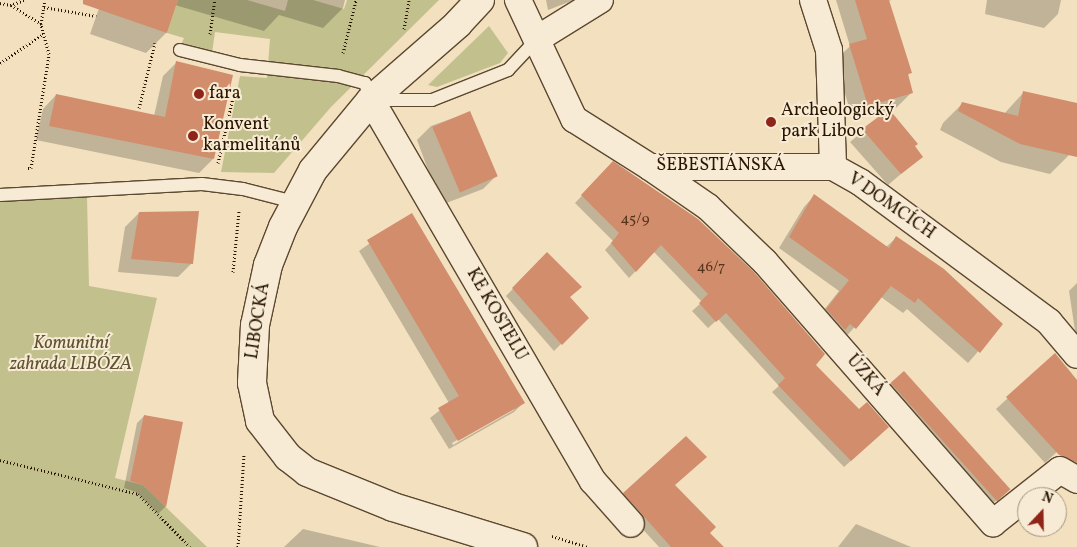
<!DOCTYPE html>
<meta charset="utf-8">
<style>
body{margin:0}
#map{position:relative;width:1077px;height:547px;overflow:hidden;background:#f2e0bf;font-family:Vollkorn,serif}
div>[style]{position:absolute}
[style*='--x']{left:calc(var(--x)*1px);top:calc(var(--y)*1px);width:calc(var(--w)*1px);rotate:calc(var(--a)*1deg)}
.green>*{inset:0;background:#c2c08d}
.shadow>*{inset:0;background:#0003;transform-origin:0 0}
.building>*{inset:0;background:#d28d6c;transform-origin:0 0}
.path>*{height:3px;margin-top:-1.5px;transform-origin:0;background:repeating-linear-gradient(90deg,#2a1600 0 1px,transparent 0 3.5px)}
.roads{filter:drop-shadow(1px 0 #5c4830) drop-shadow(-1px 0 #5c4830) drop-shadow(0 1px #5c4830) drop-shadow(0 -1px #5c4830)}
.lane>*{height:12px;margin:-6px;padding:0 6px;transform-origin:6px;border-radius:6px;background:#f7ebd5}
.street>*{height:26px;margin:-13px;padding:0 13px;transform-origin:13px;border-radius:13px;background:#f7ebd5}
.secondary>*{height:28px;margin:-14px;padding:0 14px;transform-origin:14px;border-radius:14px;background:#f7ebd5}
.dots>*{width:14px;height:14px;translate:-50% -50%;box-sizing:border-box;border:2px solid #f7ebd5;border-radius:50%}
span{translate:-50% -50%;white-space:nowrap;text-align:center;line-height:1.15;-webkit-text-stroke:4px #f7ebd5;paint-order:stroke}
.number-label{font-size:15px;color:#54341b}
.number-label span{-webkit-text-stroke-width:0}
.poi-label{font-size:18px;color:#2a1600}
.left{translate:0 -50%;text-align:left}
.street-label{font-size:18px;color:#2a1600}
.park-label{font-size:18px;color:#5f5231;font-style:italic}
.north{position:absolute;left:1017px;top:487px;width:50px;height:50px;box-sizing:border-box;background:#f7ebd5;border:1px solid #a59680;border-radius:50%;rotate:21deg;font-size:14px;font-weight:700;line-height:20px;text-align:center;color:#2a1600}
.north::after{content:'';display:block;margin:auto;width:18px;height:22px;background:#8f2418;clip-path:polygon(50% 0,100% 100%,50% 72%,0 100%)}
</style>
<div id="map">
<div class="green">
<i style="clip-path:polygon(178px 0,247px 0,285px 11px,288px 0,313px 0,344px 9px,347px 0,439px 0,331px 107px,274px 173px,221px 172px,240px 76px,267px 78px,270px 39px,215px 32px,212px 53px,182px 43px,184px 38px,167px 33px)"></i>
<i style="clip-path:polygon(489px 26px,508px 53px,500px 63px,437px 87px,428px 85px)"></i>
<i style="clip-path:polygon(87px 196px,89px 286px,157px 298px,115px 478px,143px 485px,207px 547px,0 547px,0 202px)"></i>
</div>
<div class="shadow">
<i style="clip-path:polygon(102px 0,345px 0,343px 8px,323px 28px,279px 15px,264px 31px,175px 5px,166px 33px,146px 53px,90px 34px)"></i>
<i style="clip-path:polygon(546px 0,574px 0,548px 10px)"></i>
<i style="clip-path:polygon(836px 0,892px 0,888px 1px,910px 73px,907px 76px,911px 93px,896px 108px,853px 120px,835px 61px,850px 46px)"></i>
<i style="clip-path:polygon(987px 0,1061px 0,1058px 14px,1044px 28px,985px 14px)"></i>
<i style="clip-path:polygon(176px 63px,213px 159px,199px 173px,36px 140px,43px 109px,56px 95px,154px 116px,163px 76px)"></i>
<i style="clip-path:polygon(1024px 92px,1077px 104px,1069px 155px,1050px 174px,1001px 162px,940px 130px,943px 123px,962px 104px,1004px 114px)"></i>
<i style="clip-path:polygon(889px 110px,921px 157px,888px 185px,850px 142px)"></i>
<i style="clip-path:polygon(470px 112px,496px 176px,483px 189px,441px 205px,417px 140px,431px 126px)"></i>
<i style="clip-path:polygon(613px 163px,881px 434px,844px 467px,772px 392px,779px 386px,718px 319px,708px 328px,692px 311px,702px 302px,654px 252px,629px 278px,605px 250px,613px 241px,575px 203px)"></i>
<i style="clip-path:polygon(814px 196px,886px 247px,896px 238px,1002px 324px,968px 363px,907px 309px,903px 313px,881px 297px,844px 339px,816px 320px,839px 291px,779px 248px,804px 207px)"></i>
<i style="clip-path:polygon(139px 213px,192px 263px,178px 277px,118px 272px,125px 227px)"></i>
<i style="clip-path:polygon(evenodd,411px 214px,523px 403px,514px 412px,449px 449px,430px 418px,449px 403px,359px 251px,411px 214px,514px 407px,514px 410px,453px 445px,452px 443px,514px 407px)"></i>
<i style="clip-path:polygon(547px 253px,569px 297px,587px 318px,554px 351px,506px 296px)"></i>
<i style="clip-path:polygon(1077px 283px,1077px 336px,1076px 337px,1069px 291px)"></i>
<i style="clip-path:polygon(1055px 355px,1077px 382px,1077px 433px,1045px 463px,996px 409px)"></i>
<i style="left:903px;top:372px;width:158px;height:26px;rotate:48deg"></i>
<i style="clip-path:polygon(144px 416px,181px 423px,165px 507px,158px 514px,136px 492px,124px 488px,137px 423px)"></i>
<i style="clip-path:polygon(674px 485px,709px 533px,713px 547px,659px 547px,617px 501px,624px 494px)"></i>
<i style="clip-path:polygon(856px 524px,911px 547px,838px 547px)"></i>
<i style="clip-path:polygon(303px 529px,380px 547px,284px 547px)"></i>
</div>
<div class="building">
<i style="clip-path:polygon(83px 0,178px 0,167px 33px,83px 4px)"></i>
<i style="clip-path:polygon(855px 0,889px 0,912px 73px,908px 74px,913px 93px,868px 106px,849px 44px,867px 39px)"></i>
<i style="clip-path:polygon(176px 61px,233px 75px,214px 159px,49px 126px,56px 94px,165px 117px)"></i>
<i style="clip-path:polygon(1023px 91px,1077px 103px,1077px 157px,1020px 144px,958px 111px,962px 102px,1018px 116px)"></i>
<i style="clip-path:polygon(889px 109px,918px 144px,915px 146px,923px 157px,901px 174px,862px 129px)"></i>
<i style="left:470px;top:111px;width:71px;height:41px;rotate:67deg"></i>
<i style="clip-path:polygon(613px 161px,698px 219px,754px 272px,825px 354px,816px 365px,859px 409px,867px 402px,889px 427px,851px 461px,778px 385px,785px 378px,726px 313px,716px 322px,699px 303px,708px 294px,661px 245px,636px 272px,611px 243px,619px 233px,581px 195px)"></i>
<i style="clip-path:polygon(814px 194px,889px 248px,896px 236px,944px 269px,1003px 324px,980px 353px,918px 298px,915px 303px,891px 286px,856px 329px,850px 324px,845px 330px,826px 309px,849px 280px,789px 237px)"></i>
<i style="clip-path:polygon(199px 211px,193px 264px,131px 259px,139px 212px)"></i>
<i style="clip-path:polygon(412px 213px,525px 403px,458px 441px,438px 408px,459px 396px,367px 240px)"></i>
<i style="clip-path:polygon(547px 252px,582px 287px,570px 297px,589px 318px,562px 345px,512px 288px)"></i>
<i style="clip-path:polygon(1055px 353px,1077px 380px,1077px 463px,1059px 455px,1006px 397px)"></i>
<i style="left:904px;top:371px;width:159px;height:18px;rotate:48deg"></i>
<i style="clip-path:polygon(144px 415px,183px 422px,166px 507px,143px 485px,130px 481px)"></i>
<i style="clip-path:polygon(686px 436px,707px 457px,675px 485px,716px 527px,710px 533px,724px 547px,671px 547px,623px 493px)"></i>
</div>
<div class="path">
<i style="--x:24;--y:0;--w:14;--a:159"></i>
<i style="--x:11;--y:5;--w:36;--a:32"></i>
<i style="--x:0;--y:3;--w:11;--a:10"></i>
<i style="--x:44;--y:7;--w:53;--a:9.8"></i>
<i style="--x:404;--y:29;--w:29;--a:-80"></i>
<i style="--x:210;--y:34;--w:34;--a:-82"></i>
<i style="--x:343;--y:53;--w:55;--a:-76.2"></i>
<i style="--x:0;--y:63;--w:50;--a:-33.7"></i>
<i style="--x:139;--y:108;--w:67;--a:-76.2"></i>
<i style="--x:218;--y:163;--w:76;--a:-77.1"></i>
<i style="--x:28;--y:168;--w:3;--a:0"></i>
<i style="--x:31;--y:168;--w:115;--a:-81"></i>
<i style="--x:49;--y:54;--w:31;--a:-105"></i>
<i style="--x:41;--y:24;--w:24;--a:-81"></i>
<i style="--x:233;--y:272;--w:61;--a:-84.4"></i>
<i style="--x:0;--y:460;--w:142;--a:13.8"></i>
<i style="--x:138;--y:494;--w:74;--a:45.5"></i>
<i style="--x:552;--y:536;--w:37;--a:17"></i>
<i style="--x:238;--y:547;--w:94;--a:-86.3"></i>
</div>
<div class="roads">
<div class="lane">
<i style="--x:180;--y:50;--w:62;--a:14"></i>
<i style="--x:240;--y:65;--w:99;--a:6.4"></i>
<i style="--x:338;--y:76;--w:28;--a:15"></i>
<i style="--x:365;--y:83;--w:18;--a:71"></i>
<i style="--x:371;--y:100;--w:61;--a:0"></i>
<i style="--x:432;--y:100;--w:82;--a:-21.5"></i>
<i style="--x:508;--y:70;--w:42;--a:-46.9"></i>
<i style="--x:0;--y:195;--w:202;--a:-3.1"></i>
<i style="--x:202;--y:184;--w:41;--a:7"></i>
<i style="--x:243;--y:189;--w:53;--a:14.3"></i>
</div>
<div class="street">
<i style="--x:518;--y:0;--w:132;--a:64.8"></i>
<i style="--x:574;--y:119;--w:90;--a:32.3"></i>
<i style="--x:650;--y:167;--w:183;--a:0"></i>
<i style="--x:813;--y:0;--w:52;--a:72.3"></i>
<i style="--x:829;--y:50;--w:117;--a:88"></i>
<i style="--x:537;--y:39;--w:74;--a:-31.8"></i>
<i style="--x:371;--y:100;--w:441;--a:59.8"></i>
<i style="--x:593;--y:481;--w:57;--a:48.5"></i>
<i style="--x:650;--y:167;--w:70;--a:34.6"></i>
<i style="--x:708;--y:207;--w:79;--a:44"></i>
<i style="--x:765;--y:262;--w:347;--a:48.9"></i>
<i style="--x:993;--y:523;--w:85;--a:-38.3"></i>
<i style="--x:1060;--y:470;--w:20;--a:30"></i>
<i style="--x:833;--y:167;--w:31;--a:29"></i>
<i style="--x:860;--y:182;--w:235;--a:36.5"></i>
<i style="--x:1049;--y:322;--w:43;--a:49.7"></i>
</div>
<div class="secondary">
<i style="--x:480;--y:0;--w:33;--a:133"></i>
<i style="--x:458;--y:24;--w:116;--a:138.9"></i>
<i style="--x:371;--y:100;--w:91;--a:129.6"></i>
<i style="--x:313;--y:170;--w:64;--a:117.8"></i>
<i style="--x:283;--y:227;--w:41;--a:111.5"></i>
<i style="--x:268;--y:265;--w:61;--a:102.2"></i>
<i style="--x:255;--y:325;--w:58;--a:93"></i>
<i style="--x:252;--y:383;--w:39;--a:78"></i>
<i style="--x:260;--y:421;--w:46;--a:52.1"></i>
<i style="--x:288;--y:457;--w:24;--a:38"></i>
<i style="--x:307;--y:472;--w:93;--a:22.1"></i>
<i style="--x:393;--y:507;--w:136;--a:17.1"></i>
</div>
</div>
<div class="dots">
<i style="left:199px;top:94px;background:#8f2418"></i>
<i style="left:771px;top:122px;background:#8f2418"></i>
<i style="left:193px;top:136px;background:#8f2418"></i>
</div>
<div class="number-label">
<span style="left:635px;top:220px">45/9</span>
<span style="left:711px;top:268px">46/7</span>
</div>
<div class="poi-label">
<span class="left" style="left:209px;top:94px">fara</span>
<span class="left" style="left:781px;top:122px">Archeologický<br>park Liboc</span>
<span class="left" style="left:203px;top:136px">Konvent<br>karmelitánů</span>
</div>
<div class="street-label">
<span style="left:721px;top:166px">ŠEBESTIÁNSKÁ</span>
<span style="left:891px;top:207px;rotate:35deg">V DOMCÍCH</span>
<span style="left:496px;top:315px;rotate:60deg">KE KOSTELU</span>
<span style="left:259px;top:321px;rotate:-81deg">LIBOCKÁ</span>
<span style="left:865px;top:376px;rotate:49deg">ÚZKÁ</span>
</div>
<div class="park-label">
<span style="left:71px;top:355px">Komunitní<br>zahrada LIBÓZA</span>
</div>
<div class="north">N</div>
</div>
